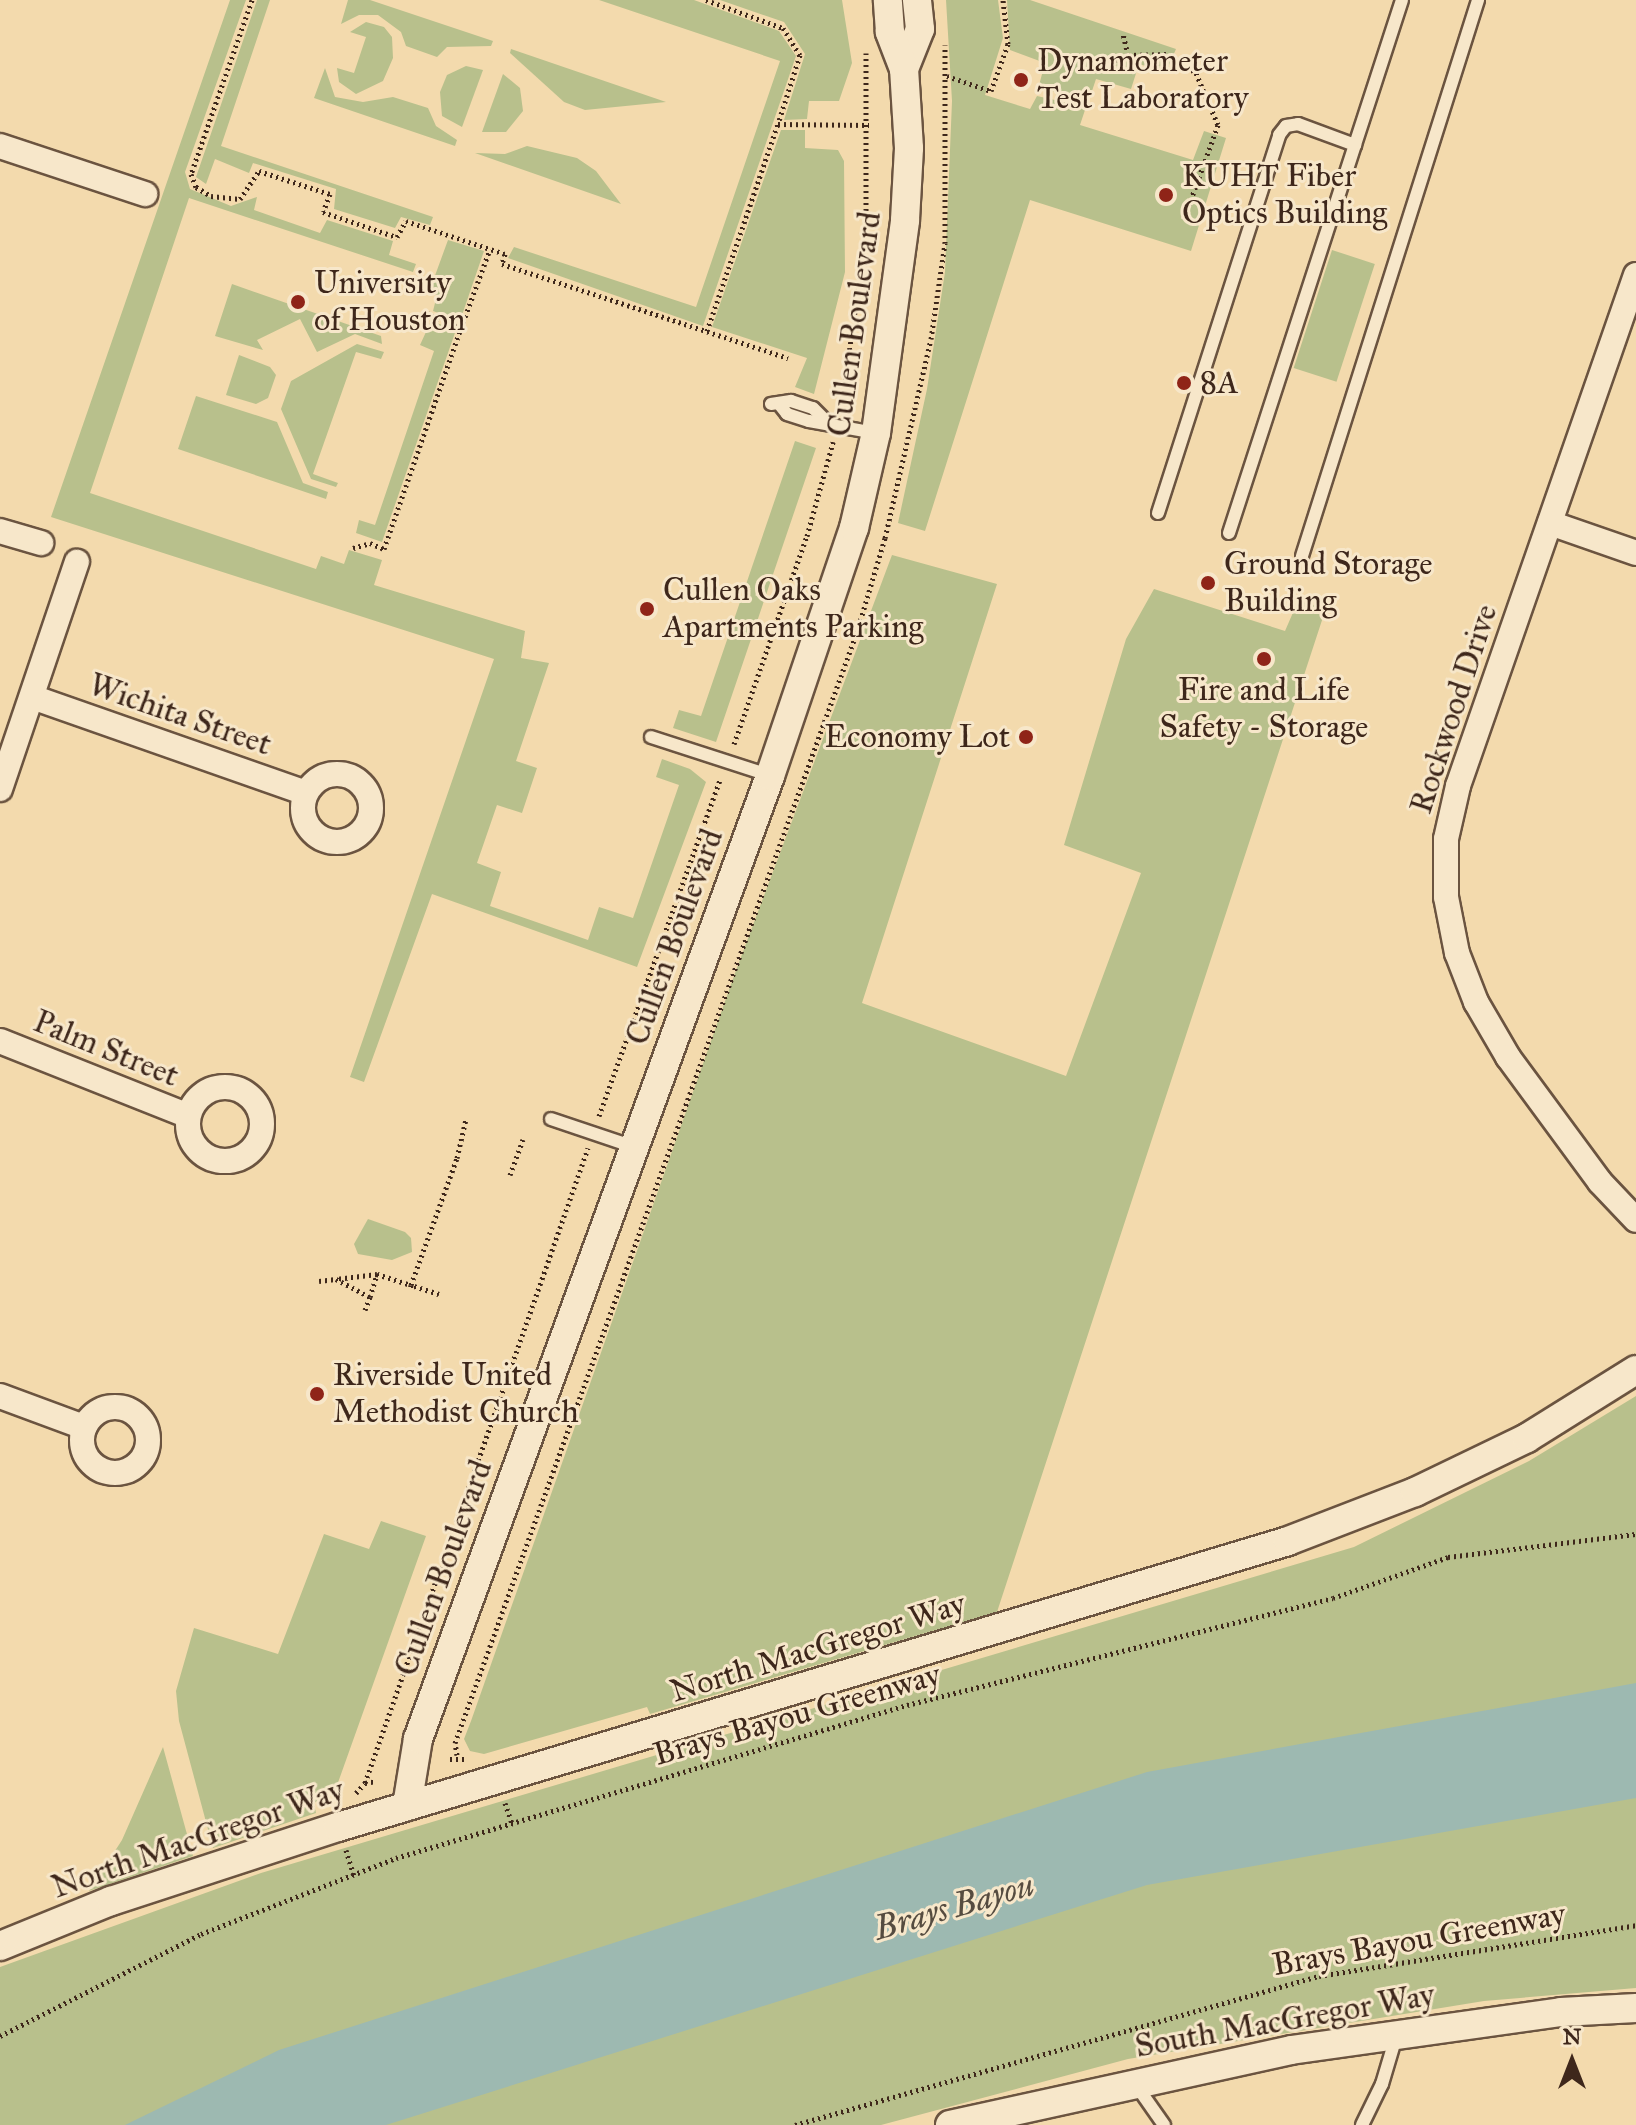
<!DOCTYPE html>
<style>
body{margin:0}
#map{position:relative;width:1636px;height:2125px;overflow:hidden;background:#f3daad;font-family:"IM FELL Great Primer",serif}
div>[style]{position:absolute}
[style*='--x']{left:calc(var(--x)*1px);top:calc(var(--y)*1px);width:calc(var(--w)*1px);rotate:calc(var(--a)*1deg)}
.green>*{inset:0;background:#b8c08c;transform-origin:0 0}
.water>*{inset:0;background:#9db9b1}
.path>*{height:5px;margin-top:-2.5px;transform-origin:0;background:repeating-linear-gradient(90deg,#3e271b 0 2px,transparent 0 6px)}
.roads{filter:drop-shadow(2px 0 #6b5440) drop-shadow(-2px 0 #6b5440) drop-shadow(0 2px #6b5440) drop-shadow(0 -2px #6b5440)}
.service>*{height:12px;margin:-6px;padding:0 6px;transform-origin:6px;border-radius:6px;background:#f7e7ca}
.minor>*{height:24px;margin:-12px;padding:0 12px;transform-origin:12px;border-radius:12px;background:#f7e7ca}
.minor>.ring{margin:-12px;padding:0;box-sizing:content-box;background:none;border:24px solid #f7e7ca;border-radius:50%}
.tertiary>*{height:28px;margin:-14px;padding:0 14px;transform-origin:14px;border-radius:14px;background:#f7e7ca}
.dots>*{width:22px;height:22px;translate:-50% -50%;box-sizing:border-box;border:4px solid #f7e7ca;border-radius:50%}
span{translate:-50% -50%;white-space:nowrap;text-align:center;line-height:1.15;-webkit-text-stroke:6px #f7e7ca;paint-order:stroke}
.poi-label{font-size:32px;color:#3e271b}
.left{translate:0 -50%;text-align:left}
.right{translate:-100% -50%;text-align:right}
.street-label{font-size:32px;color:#3e271b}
.water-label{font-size:34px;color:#564c40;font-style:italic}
.north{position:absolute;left:1532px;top:2021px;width:80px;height:80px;-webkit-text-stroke:6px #f7e7ca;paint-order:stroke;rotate:0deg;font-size:22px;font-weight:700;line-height:32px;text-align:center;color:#3e271b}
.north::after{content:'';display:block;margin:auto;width:28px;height:36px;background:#3e271b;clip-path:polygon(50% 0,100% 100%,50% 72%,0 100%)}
</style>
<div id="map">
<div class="green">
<i style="clip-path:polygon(230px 0,246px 0,185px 172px,190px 189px,231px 206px,257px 197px,254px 210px,320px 233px,327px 220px,393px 241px,389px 255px,416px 264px,413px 272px,189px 198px,90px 493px,316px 569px,321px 556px,344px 564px,349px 550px,382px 560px,374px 585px,525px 631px,521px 658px,549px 663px,516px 761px,537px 768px,522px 813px,497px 805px,477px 863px,501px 872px,490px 906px,588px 940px,599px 907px,633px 918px,679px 785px,656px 777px,662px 759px,690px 769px,706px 782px,637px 967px,432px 894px,364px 1082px,350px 1077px,494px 659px,51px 517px)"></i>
<i style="clip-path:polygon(257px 0,270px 0,221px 146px,433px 217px,430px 225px,401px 217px,395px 228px,334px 209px,336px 189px,253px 163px,249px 173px,215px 159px,206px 184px,196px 177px)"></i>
<i style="clip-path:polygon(348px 0,370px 0,493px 41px,491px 46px,447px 47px,437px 57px,406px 46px,401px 32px,378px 15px,359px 15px,341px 24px)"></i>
<i style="clip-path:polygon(599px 0,694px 0,779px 31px,796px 56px,703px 326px,508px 258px,514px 247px,696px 307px,780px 61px)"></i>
<i style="clip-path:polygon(720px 0,842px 0,852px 63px,839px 101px,809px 101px,807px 119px,784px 120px,805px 54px,784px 22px)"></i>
<i style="clip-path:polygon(946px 0,998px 0,1003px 38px,985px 95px,1030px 109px,1037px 96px,1086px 107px,1080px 125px,1193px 160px,1204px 131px,1226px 138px,1191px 251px,1030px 200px,925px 531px,898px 523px,927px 389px,945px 272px,952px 101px)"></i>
<i style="clip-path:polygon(1007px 0,1030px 0,1176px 49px,1166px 72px,1139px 64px,1131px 89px,1096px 79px,1090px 97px,1038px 89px,1045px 63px,1010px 50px)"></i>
<i style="clip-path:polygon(366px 22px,384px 27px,392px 37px,393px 58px,383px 81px,356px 94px,339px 82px,337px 68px,354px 73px,366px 37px,350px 32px)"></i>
<i style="clip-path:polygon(511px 49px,666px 102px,585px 110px,564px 102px,510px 53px)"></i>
<i style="clip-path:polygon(466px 66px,483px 70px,462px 127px,442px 116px,440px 92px,447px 75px)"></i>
<i style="clip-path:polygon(325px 68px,335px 97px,363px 102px,393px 97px,428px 108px,436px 126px,457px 140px,455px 146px,314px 98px)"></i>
<i style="clip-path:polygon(503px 74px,520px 88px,523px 111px,506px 132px,482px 132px)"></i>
<i style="clip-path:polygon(781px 130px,805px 130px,805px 148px,838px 150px,844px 161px,845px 272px,814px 394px,795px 387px,807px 358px,712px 327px)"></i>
<i style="clip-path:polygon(527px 146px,577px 158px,596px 171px,621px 204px,475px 153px,505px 154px)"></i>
<i style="clip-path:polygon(448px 240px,484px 251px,460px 321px,433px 311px,437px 295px,429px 292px)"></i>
<i style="left:1332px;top:250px;width:45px;height:124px;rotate:18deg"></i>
<i style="clip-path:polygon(232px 284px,381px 336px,382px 344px,355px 334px,317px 352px,300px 319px,257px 340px,263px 350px,215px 336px)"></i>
<i style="clip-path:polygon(431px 321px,456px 330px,382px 542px,356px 533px,359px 520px,375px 525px,434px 351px,420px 345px)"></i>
<i style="clip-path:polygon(357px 344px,384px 352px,381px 359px,356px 352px,313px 474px,338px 483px,336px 487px,311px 479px,281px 409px,291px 381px)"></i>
<i style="clip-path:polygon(239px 355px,270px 367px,276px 375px,268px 398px,256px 404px,226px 395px)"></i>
<i style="clip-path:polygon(196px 396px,277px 422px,303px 483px,328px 492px,326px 499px,178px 449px)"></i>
<i style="clip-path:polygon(795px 441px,816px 448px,716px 742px,673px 728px,679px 710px,701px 716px)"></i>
<i style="clip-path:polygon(892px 555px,997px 584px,862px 1003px,1066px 1076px,1141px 873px,1064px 845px,1126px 639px,1154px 589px,1285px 631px,1298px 601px,1326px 608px,997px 1612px,650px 1714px,647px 1707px,484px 1754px,470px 1751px,464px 1739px,471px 1721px,735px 973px)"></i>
<i style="clip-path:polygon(368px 1219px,405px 1232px,411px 1238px,412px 1252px,392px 1260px,358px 1254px,354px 1244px)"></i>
<i style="clip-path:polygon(1636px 1396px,1636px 1988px,1484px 2001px,1128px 2059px,881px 2125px,0 2125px,0 1967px,261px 1873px,1354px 1547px,1529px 1461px)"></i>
<i style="clip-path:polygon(381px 1521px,426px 1536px,335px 1791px,314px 1803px,316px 1813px,213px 1848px,179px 1721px,176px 1691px,194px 1628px,278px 1654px,324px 1534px,369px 1549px)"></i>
<i style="clip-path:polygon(163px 1747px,193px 1856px,89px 1891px,122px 1840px)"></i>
</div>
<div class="water">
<i style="clip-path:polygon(1636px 1683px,1636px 1798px,1147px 1885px,386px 2125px,125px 2125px,279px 2050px,1147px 1772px)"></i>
</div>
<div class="path">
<i style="--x:252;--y:0;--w:184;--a:109.3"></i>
<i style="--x:191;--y:174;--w:14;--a:69"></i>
<i style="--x:196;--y:187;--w:17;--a:31"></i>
<i style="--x:211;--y:196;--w:29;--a:6"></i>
<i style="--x:240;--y:199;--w:34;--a:-56"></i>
<i style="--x:259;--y:171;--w:75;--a:17.9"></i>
<i style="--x:330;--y:194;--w:19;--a:111"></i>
<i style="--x:323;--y:212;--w:78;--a:18.7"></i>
<i style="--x:397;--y:237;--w:18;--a:-61"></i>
<i style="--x:406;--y:221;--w:104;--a:18.4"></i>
<i style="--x:505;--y:254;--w:10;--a:107"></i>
<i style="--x:502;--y:264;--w:301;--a:18.2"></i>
<i style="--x:706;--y:0;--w:82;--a:20"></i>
<i style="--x:783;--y:28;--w:32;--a:58"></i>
<i style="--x:800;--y:55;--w:72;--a:107.7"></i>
<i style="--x:778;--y:124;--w:91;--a:0.6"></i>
<i style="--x:1128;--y:55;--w:41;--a:-1.4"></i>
<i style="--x:1177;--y:60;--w:23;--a:34"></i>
<i style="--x:1196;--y:73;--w:56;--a:67.1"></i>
<i style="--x:1218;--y:125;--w:85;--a:109.9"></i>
<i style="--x:1098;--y:67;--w:32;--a:-22"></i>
<i style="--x:1128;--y:55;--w:22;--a:-103"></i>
<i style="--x:947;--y:76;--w:46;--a:18.8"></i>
<i style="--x:991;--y:91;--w:50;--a:-70.1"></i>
<i style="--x:1008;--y:44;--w:44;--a:-96.5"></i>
<i style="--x:427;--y:313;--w:37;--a:24"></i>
<i style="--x:461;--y:328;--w:84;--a:-69.8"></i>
<i style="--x:707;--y:331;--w:219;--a:-71.1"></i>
<i style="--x:841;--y:409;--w:176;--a:-81.8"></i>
<i style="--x:866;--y:235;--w:182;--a:-90"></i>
<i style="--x:353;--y:548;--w:18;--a:-16"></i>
<i style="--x:370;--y:543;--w:15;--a:23"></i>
<i style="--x:384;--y:549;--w:234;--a:-70.8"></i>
<i style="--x:734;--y:744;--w:220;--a:-70.7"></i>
<i style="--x:807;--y:536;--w:98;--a:-74.5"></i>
<i style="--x:599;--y:1116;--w:358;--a:-70.2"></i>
<i style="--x:510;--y:1175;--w:38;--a:-70"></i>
<i style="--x:377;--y:1274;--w:36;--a:18"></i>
<i style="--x:411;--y:1285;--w:5;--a:101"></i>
<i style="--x:319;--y:1281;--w:17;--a:-7"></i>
<i style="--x:336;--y:1279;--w:38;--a:28"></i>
<i style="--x:370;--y:1297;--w:24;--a:-73"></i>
<i style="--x:377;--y:1274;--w:41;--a:173"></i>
<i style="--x:439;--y:1294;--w:29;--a:-162"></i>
<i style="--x:411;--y:1285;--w:135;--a:-70.1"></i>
<i style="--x:457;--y:1158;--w:40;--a:-77"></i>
<i style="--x:365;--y:1310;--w:14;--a:-69"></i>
<i style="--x:457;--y:1755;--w:12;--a:-99"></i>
<i style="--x:455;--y:1743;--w:1181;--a:-70.11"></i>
<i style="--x:857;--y:632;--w:98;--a:-73.4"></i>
<i style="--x:885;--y:538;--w:204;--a:-77"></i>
<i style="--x:931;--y:339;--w:97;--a:-81.7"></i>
<i style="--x:945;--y:243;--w:198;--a:-90"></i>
<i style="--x:450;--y:1759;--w:17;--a:0"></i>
<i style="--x:365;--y:1783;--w:11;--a:-10"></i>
<i style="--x:356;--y:1793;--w:13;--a:-48"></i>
<i style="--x:365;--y:1783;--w:673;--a:-70.65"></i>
<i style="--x:505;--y:1803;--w:24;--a:71"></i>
<i style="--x:346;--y:1850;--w:27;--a:73"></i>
<i style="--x:0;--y:2036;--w:225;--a:-26.9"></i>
<i style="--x:201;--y:1934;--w:209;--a:-21.3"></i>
<i style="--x:396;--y:1858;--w:533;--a:-16.67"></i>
<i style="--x:907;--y:1705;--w:439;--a:-14.1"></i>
<i style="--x:1333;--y:1598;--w:122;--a:-19.6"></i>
<i style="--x:1448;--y:1557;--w:189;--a:-7"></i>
<i style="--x:795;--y:2125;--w:545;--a:-15.87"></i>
<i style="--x:1319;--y:1976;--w:321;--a:-9.1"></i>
</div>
<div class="roads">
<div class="service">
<i style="--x:771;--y:404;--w:20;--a:-9"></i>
<i style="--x:791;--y:401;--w:23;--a:18"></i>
<i style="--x:813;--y:408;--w:18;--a:45"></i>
<i style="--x:780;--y:405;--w:11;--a:52"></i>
<i style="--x:787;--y:414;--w:23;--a:18"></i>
<i style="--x:809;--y:421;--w:68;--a:10.2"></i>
<i style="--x:1158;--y:513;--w:397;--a:-72.2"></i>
<i style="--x:1279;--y:135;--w:11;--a:-52"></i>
<i style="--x:1286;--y:126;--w:12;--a:-9"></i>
<i style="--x:1298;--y:124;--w:61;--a:20.2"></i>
<i style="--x:1229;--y:533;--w:560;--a:-72.02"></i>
<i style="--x:1302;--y:556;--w:583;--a:-72.43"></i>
<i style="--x:651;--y:737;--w:124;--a:17.9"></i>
<i style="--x:551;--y:1119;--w:88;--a:18.6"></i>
<i style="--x:1136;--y:2085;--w:49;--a:55"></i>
<i style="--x:1362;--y:2125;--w:46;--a:-64"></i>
<i style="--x:1382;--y:2084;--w:49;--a:-73.4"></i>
</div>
<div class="minor">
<i style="--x:0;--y:146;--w:153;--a:18.3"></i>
<i style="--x:1636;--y:275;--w:541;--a:109.21"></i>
<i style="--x:1458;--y:786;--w:54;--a:102.8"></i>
<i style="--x:1446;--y:839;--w:58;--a:90"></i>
<i style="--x:1446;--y:897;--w:57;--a:78.9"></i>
<i style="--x:1457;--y:953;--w:53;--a:68.8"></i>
<i style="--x:1476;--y:1002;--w:64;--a:59.8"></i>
<i style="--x:1508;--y:1057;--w:155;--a:53.6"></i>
<i style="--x:1600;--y:1182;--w:52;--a:46.5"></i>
<i style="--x:1550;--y:523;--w:91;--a:19.2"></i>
<i style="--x:0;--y:531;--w:43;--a:16.3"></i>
<i style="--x:32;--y:697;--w:290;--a:19.3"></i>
<i class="ring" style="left:303px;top:774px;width:44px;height:44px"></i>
<i style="--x:0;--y:789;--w:240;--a:-71.3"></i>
<i style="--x:0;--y:1041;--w:202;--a:21.7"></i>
<i class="ring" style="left:188px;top:1087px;width:50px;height:50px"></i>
<i style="--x:0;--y:1396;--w:90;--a:20.3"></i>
<i class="ring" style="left:82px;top:1407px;width:42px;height:42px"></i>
</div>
<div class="tertiary">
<i style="--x:904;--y:69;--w:43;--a:-68.2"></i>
<i style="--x:920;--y:29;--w:29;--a:-96"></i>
<i style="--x:407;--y:1806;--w:68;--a:-80.7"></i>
<i style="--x:418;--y:1739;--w:1025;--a:-69.92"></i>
<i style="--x:770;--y:776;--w:262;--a:-71.3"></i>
<i style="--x:854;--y:528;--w:98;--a:-77"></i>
<i style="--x:876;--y:433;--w:215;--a:-82.2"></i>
<i style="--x:905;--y:220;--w:72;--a:-86.8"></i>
<i style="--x:909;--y:148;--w:79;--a:-93.6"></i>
<i style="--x:904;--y:69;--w:40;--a:-111"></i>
<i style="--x:890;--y:32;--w:32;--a:-94"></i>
<i style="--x:0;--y:1946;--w:120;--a:-22.1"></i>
<i style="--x:111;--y:1901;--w:239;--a:-18.1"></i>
<i style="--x:338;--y:1827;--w:992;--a:-16.75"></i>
<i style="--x:1288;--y:1541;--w:136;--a:-21.1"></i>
<i style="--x:1415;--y:1492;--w:124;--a:-25.7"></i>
<i style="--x:1527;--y:1438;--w:128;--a:-32"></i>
<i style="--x:950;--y:2125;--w:349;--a:-12.4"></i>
<i style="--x:1291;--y:2050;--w:273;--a:-8"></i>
<i style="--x:1561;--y:2012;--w:75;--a:-3.1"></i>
</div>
</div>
<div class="dots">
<i style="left:1021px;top:80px;background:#8f2418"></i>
<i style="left:1166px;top:195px;background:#8f2418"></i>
<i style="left:298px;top:302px;background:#8f2418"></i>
<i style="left:1184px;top:383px;background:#8f2418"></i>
<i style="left:1208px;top:583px;background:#8f2418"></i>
<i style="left:647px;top:609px;background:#8f2418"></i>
<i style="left:1264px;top:659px;background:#8f2418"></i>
<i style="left:1026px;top:737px;background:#8f2418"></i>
<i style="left:317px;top:1394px;background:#8f2418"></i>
</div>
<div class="poi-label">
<span class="left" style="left:1037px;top:80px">Dynamometer<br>Test Laboratory</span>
<span class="left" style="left:1182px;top:195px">KUHT Fiber<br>Optics Building</span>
<span class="left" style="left:314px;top:302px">University<br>of Houston</span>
<span class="left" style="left:1200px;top:383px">8A</span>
<span class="left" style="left:1224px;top:583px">Ground Storage<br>Building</span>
<span class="left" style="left:663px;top:609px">Cullen Oaks<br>Apartments Parking</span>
<span style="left:1264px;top:709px">Fire and Life<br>Safety - Storage</span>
<span class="right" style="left:1010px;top:737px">Economy Lot</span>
<span class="left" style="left:333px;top:1394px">Riverside United<br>Methodist Church</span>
</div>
<div class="street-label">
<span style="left:855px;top:324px;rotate:-82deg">Cullen Boulevard</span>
<span style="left:1454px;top:709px;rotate:-72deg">Rockwood Drive</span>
<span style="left:180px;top:715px;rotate:19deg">Wichita Street</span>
<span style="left:675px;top:937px;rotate:-70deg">Cullen Boulevard</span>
<span style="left:106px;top:1049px;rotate:22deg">Palm Street</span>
<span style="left:444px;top:1568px;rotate:-70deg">Cullen Boulevard</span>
<span style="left:818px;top:1648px;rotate:-17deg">North MacGregor Way</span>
<span style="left:797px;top:1715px;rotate:-16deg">Brays Bayou Greenway</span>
<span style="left:198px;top:1839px;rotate:-19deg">North MacGregor Way</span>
<span style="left:1419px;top:1940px;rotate:-10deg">Brays Bayou Greenway</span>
<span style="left:1285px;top:2021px;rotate:-10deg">South MacGregor Way</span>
</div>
<div class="water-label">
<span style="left:954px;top:1906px;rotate:-16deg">Brays Bayou</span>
</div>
<div class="north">N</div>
</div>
